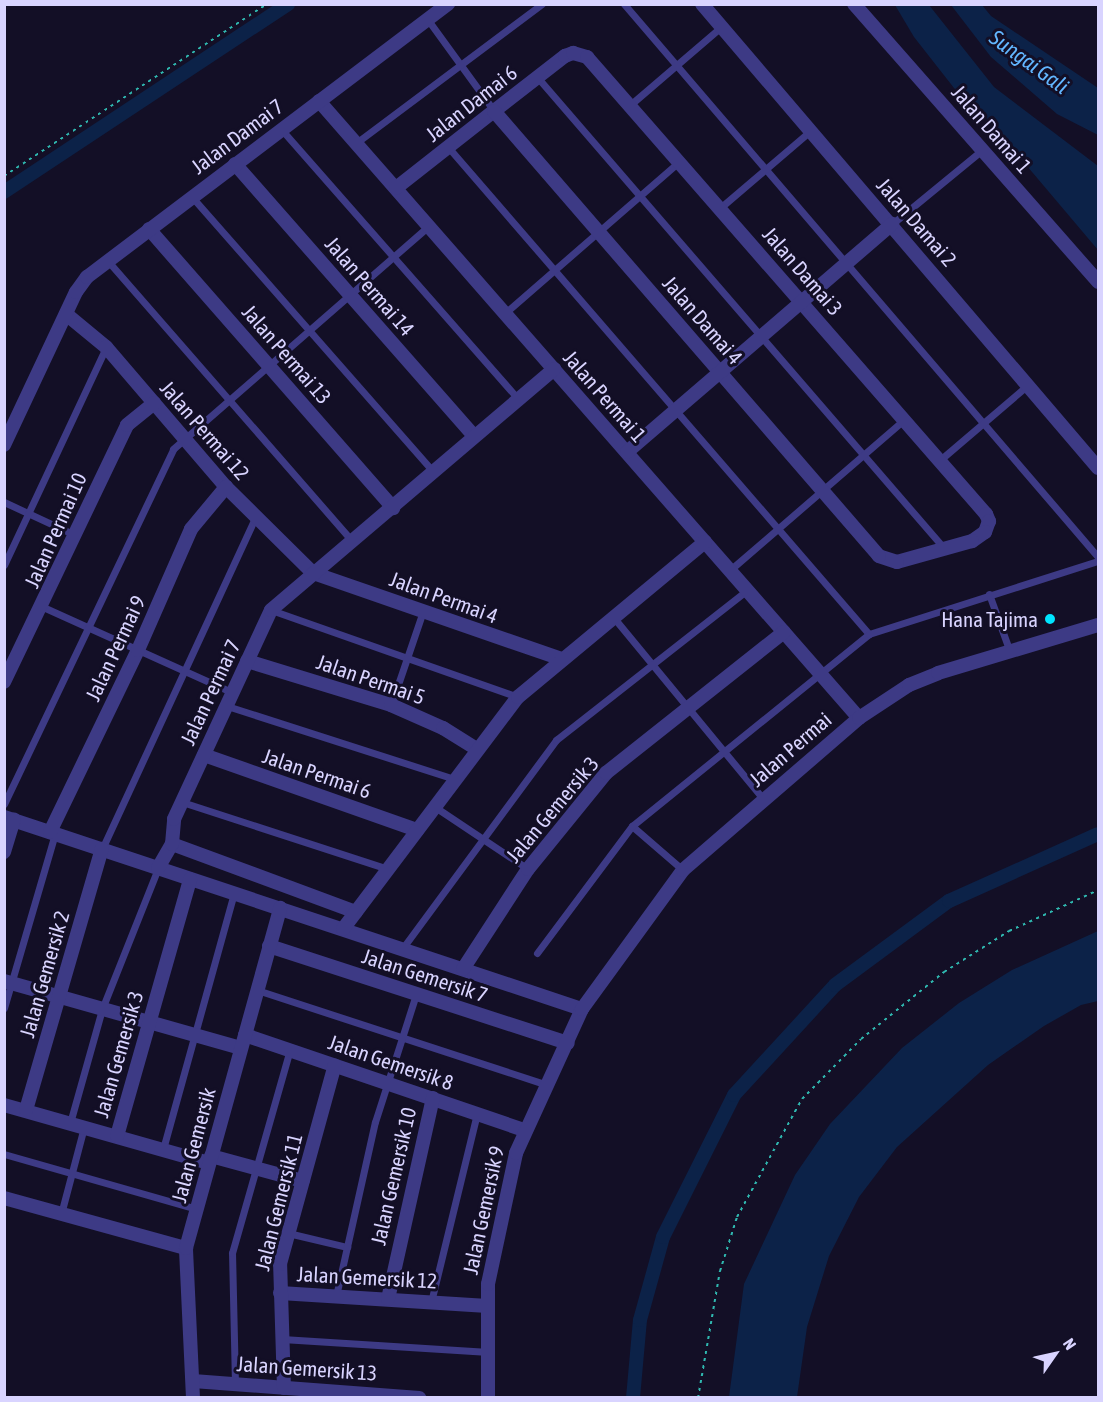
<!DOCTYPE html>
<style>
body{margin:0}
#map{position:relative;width:1103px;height:1402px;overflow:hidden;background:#130f26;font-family:"Asap Condensed",sans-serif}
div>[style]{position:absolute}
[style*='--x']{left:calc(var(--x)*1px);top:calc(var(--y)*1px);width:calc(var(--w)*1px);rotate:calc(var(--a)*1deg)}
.water>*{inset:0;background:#0c2248}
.canal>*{height:14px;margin:-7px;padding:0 7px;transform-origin:7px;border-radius:7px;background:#0c2248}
.path>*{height:2px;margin-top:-1px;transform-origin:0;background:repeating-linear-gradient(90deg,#2fb8b0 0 3px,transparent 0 7.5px)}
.lane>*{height:7px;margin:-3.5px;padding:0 3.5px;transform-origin:3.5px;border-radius:3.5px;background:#3d3a85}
.street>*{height:14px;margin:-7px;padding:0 7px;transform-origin:7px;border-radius:7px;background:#3d3a85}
.dots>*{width:16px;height:16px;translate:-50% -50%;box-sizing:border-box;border:3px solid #130f26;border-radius:50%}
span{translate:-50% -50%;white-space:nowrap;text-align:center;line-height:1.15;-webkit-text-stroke:6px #130f26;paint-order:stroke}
.street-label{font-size:21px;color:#d9d4ff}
.poi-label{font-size:21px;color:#d9d4ff}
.right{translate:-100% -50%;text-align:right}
.water-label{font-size:22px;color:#62b6ff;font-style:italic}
.frame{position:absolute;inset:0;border:6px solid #d9d4ff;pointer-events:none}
.north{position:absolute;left:1025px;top:1324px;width:60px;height:60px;-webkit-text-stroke:4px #130f26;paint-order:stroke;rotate:56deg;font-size:16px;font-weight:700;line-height:24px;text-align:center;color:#d9d4ff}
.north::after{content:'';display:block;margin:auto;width:21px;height:27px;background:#d9d4ff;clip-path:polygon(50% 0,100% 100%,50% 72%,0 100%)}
</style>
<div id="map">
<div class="water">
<i style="clip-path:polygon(895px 5px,929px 5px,994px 87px,1098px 166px,1098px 250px,1005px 140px,993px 144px,990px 138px,995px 132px,993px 125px,954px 88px,914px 37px)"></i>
<i style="clip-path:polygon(951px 5px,982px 5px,991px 16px,1098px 88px,1098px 135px,1057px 114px,991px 57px)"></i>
<i style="clip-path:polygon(1098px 931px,1098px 1001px,1081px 1005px,1044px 1026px,988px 1065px,897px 1147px,859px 1197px,829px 1256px,807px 1327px,797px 1397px,729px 1397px,744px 1284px,795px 1175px,830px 1124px,902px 1048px,959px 1003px,1012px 970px)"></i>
</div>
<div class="canal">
<i style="--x:4;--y:192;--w:341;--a:-33.5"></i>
<i style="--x:633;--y:1398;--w:78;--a:-84.9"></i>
<i style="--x:640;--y:1320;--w:86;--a:-74.5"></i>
<i style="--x:663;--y:1237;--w:159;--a:-63.4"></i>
<i style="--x:734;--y:1095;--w:149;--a:-47.4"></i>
<i style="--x:835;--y:985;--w:142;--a:-36.4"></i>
<i style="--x:949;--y:901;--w:163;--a:-24.2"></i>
</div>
<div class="path">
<i style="--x:4;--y:176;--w:314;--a:-33.2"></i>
<i style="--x:698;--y:1398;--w:129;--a:-80.2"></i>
<i style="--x:720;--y:1271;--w:57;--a:-72.5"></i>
<i style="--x:737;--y:1217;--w:135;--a:-61.2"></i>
<i style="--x:802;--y:1099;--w:84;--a:-45.5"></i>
<i style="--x:861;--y:1039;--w:107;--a:-38.9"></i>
<i style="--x:944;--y:972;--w:77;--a:-32.2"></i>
<i style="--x:1009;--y:931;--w:98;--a:-24.7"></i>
</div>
<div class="lane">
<i style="--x:624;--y:4;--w:728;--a:49.4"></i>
<i style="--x:428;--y:20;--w:112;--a:54"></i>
<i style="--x:538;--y:78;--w:620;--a:49.19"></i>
<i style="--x:630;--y:105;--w:120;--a:-40.6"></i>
<i style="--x:281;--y:129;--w:359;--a:48.7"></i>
<i style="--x:356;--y:143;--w:232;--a:-36.8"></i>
<i style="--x:448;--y:147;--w:644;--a:49.16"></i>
<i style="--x:192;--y:197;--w:366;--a:48.7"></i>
<i style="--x:720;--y:208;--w:118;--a:-40.5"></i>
<i style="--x:892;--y:224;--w:117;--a:-39.4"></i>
<i style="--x:107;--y:260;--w:374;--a:48.9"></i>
<i style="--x:505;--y:313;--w:230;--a:-41"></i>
<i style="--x:940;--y:460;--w:117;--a:-40.5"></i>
<i style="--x:4;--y:502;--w:78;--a:24.9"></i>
<i style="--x:4;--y:565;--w:241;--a:-64.9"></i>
<i style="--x:730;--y:570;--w:230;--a:-40.8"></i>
<i style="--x:989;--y:594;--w:62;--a:70.1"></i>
<i style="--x:43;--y:607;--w:206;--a:24.3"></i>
<i style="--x:271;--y:610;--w:262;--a:19.4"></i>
<i style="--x:614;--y:618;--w:236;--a:50.5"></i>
<i style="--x:391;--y:705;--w:99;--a:-71.2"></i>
<i style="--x:227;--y:706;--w:238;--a:17.8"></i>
<i style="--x:182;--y:802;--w:217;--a:18"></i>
<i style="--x:4;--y:804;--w:393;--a:-64.5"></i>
<i style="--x:173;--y:449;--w:340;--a:-41.1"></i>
<i style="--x:435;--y:807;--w:112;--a:33.7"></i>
<i style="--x:632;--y:826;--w:67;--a:40.8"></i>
<i style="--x:102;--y:849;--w:365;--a:-65.2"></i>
<i style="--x:402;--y:949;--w:260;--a:-53.6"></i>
<i style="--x:556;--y:740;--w:243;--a:-38.1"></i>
<i style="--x:537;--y:953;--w:159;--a:-53.2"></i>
<i style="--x:632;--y:826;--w:305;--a:-39"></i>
<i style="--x:869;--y:634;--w:240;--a:-17.7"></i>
<i style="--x:257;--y:990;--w:306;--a:18.1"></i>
<i style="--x:4;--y:1008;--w:181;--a:-73.7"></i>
<i style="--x:70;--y:1123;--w:118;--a:-74.3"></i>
<i style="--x:102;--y:1009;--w:152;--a:-68.3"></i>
<i style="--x:163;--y:1149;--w:266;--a:-74.5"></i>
<i style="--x:4;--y:1154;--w:201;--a:15.9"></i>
<i style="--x:61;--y:1214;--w:90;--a:-75.2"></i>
<i style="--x:288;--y:1233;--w:61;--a:13.3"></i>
<i style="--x:336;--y:1296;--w:178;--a:-77.4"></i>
<i style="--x:375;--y:1122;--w:134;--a:-72.2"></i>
<i style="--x:431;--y:1302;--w:195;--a:-76.3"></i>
<i style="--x:282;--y:1339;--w:207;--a:3.6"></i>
<i style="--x:235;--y:1384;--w:131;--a:-91.3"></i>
<i style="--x:232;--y:1253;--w:211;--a:-74.1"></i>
</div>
<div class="street">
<i style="--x:702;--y:4;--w:610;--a:49.52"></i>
<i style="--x:854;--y:4;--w:370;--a:48.7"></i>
<i style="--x:319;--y:101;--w:820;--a:48.81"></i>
<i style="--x:235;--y:164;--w:362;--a:48.7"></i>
<i style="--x:396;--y:188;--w:125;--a:-38.2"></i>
<i style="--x:494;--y:111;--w:90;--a:-37.8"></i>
<i style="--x:565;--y:56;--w:9;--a:-21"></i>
<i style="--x:573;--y:53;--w:15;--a:16"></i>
<i style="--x:587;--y:57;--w:607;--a:48.88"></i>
<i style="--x:986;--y:514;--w:8;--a:67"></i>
<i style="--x:989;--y:521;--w:12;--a:110"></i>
<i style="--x:985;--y:532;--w:16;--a:145"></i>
<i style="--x:972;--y:541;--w:78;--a:164.4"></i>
<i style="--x:897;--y:562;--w:19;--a:-162"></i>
<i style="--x:879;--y:556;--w:588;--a:-130.87"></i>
<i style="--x:149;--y:229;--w:371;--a:48.8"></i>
<i style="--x:66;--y:314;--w:52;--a:39.5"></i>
<i style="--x:106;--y:347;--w:184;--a:49.4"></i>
<i style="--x:226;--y:487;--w:122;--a:44.7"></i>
<i style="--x:313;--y:573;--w:262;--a:19.1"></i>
<i style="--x:4;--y:445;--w:169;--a:-64.8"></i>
<i style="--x:76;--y:292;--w:19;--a:-54"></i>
<i style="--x:87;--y:277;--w:453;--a:-37.1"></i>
<i style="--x:627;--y:452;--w:350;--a:-40.7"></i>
<i style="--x:247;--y:661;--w:151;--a:17"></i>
<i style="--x:391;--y:705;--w:57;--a:23.9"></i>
<i style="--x:443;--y:728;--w:39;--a:32"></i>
<i style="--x:4;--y:682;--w:285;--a:-64.4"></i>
<i style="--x:127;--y:425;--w:35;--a:-39"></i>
<i style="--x:204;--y:755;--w:226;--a:19.4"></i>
<i style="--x:4;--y:817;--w:609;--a:18.38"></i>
<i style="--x:50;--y:832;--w:202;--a:-64.2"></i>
<i style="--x:138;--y:650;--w:132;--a:-66.3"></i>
<i style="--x:191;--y:529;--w:55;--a:-50.2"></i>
<i style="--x:172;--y:844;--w:196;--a:20.3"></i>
<i style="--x:4;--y:852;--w:34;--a:-73"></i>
<i style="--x:158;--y:868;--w:28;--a:-60"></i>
<i style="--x:172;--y:844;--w:25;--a:-85"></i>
<i style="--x:174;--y:819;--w:230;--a:-65.1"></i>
<i style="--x:271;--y:610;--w:372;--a:-40.4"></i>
<i style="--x:343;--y:929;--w:291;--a:-53"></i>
<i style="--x:518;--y:697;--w:243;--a:-39.7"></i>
<i style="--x:269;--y:946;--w:314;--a:18"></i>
<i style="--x:463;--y:969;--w:119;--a:-57"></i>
<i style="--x:528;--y:869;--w:124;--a:-50.9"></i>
<i style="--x:606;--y:773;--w:227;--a:-38.4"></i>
<i style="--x:4;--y:981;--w:246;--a:15.8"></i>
<i style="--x:245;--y:1035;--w:295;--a:18.8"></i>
<i style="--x:4;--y:1105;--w:213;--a:15.8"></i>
<i style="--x:26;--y:1110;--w:272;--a:-73.8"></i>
<i style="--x:117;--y:1136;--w:267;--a:-74.1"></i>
<i style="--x:211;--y:1156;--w:95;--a:15.2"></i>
<i style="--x:4;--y:1198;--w:189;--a:15.4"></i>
<i style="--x:280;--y:1293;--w:208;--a:3.6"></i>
<i style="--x:388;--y:1299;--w:206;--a:-77.4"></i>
<i style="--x:193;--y:1381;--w:227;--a:4.3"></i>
<i style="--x:284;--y:1388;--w:124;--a:-91.8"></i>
<i style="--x:280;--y:1264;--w:206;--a:-74.6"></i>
<i style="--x:193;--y:1398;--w:150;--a:-92.7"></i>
<i style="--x:186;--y:1248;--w:353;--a:-74.5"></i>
<i style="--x:488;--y:1398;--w:114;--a:-90"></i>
<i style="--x:488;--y:1284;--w:134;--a:-77.9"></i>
<i style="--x:516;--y:1153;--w:158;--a:-65.4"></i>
<i style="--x:582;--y:1009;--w:172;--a:-54"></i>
<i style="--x:683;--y:870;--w:233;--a:-40.8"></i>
<i style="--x:859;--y:718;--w:60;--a:-33.4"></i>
<i style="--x:909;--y:685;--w:31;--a:-22"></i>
<i style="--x:938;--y:673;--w:167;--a:-16.7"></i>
</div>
<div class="dots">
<i style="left:1050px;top:619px;background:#00e5ff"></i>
</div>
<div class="street-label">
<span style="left:471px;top:103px;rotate:-38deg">Jalan Damai 6</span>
<span style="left:992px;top:129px;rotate:49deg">Jalan Damai 1</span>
<span style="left:237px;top:136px;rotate:-37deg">Jalan Damai 7</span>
<span style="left:917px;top:222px;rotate:49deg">Jalan Damai 2</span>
<span style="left:803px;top:271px;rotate:49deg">Jalan Damai 3</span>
<span style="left:370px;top:286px;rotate:49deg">Jalan Permai 14</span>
<span style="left:703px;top:320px;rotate:49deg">Jalan Damai 4</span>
<span style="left:287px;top:354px;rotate:49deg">Jalan Permai 13</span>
<span style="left:605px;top:396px;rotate:49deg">Jalan Permai 1</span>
<span style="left:205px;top:430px;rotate:49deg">Jalan Permai 12</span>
<span style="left:55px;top:530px;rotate:-66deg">Jalan Permai 10</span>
<span style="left:444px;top:597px;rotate:20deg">Jalan Permai 4</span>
<span style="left:115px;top:648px;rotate:-65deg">Jalan Permai 9</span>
<span style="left:371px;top:679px;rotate:19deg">Jalan Permai 5</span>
<span style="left:210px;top:692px;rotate:-65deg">Jalan Permai 7</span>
<span style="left:790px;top:749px;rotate:-41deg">Jalan Permai</span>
<span style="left:317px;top:773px;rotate:19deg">Jalan Permai 6</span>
<span style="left:552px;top:809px;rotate:-50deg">Jalan Gemersik 3</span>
<span style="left:44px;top:974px;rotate:-74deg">Jalan Gemersik 2</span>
<span style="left:425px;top:975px;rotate:18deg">Jalan Gemersik 7</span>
<span style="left:118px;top:1054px;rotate:-74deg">Jalan Gemersik 3</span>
<span style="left:391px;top:1062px;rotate:19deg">Jalan Gemersik 8</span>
<span style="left:193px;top:1145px;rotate:-75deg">Jalan Gemersik</span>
<span style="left:393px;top:1176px;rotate:-77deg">Jalan Gemersik 10</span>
<span style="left:278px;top:1202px;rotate:-76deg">Jalan Gemersik 11</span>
<span style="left:483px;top:1210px;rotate:-78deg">Jalan Gemersik 9</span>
<span style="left:367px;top:1277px;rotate:3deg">Jalan Gemersik 12</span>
<span style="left:307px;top:1368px;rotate:4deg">Jalan Gemersik 13</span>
</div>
<div class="poi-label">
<span class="right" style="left:1038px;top:619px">Hana Tajima</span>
</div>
<div class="water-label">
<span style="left:1029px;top:62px;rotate:36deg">Sungai Gali</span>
</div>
<div class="frame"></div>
<div class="north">N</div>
</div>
